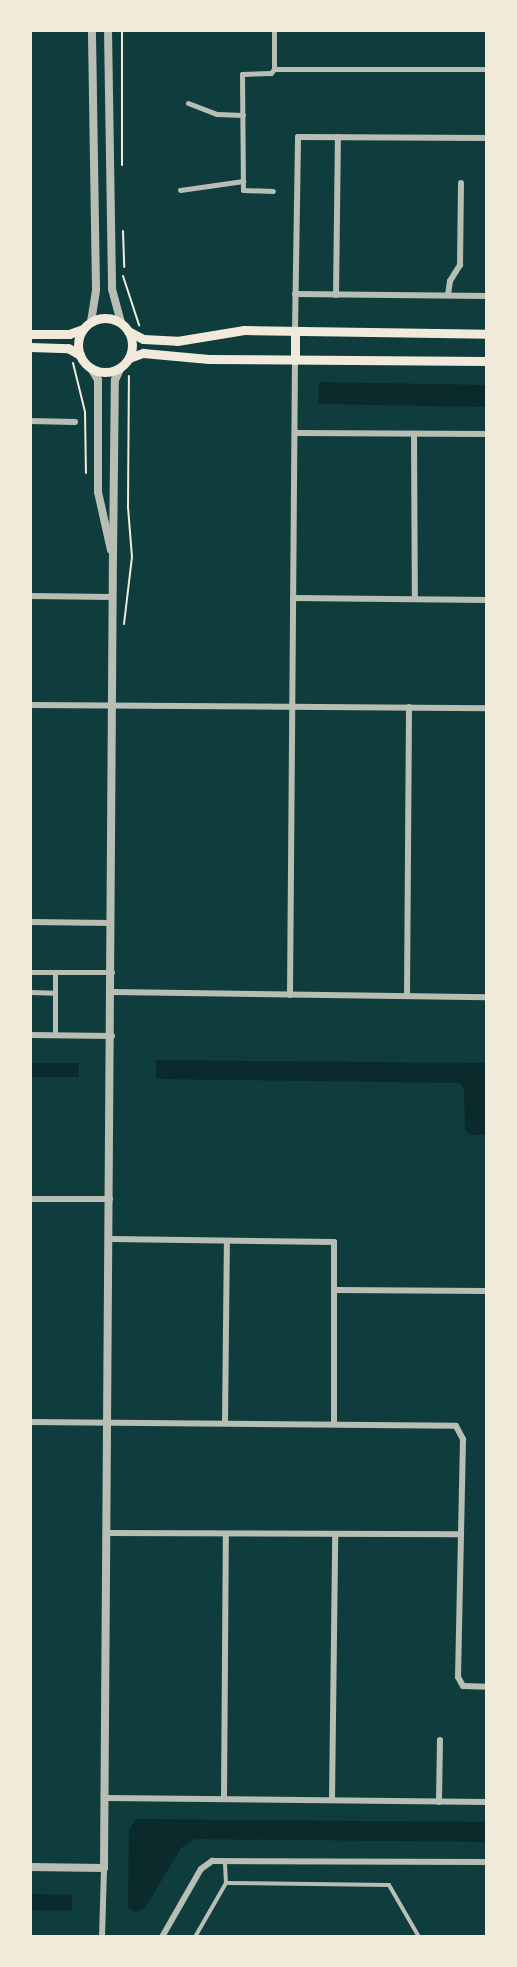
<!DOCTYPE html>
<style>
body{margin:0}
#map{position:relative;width:517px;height:1967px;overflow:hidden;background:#0f3d3e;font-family:"Noto Sans",sans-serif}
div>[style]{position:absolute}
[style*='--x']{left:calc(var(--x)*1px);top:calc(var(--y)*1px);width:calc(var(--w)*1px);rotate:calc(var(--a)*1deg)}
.water>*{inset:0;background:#0a2a2b;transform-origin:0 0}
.path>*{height:2px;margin:-1px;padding:0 1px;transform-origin:1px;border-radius:1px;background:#f1e9da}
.service>*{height:4px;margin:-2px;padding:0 2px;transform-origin:2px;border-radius:2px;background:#b8beb3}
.pedestrian>*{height:5px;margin:-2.5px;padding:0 2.5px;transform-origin:2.5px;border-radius:2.5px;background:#b8beb3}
.minor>*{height:6px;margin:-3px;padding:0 3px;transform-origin:3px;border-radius:3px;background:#b8beb3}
.tertiary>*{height:8px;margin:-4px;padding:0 4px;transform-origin:4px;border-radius:4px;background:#b8beb3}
.secondary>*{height:9px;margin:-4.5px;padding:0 4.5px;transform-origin:4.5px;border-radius:4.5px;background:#f1e9da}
.secondary>.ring{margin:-4.5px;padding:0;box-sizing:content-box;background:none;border:9px solid #f1e9da;border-radius:50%}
span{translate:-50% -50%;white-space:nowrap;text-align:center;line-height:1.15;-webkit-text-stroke:4.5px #f1e9da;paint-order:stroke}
.frame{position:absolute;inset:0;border:32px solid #f1e9da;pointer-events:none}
</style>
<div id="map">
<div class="water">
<i style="left:319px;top:382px;width:168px;height:22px;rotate:1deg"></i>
<i style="clip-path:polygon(156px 1060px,487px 1063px,487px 1135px,470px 1135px,465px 1130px,464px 1088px,459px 1083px,156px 1079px)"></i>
<i style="left:30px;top:1063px;width:49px;height:14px"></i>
<i style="clip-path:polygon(136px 1819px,487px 1822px,487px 1842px,195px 1839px,181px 1848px,145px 1908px,134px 1912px,128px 1907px,129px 1829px)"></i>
<i style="left:30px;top:1894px;width:42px;height:16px;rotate:1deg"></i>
</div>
<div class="path">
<i style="--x:122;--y:165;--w:135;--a:-90"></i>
<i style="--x:123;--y:231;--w:36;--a:88"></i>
<i style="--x:123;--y:276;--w:52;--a:71.9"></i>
<i style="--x:73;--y:363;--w:50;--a:76.2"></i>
<i style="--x:85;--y:412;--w:61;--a:89.1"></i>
<i style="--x:124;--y:624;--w:67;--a:-83.2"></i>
<i style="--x:132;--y:557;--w:50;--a:-94.6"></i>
<i style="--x:128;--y:507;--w:131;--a:-89.6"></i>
</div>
<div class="service">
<i style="--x:226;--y:1883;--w:163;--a:0.7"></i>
<i style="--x:389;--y:1885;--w:60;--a:60"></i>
<i style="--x:195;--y:1937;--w:62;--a:-60.1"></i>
<i style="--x:226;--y:1883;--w:22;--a:-93"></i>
</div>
<div class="pedestrian">
<i style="--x:274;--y:69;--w:39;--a:-90"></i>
<i style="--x:188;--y:103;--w:31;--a:21"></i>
<i style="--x:217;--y:114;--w:26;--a:2"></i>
<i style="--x:180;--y:190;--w:64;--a:-8.1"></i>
<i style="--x:273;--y:191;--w:30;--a:-178"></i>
<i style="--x:243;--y:190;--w:116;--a:-90.5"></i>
<i style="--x:242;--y:74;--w:29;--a:-2"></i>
<i style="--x:271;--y:73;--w:5;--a:-53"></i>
<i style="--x:274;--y:69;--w:213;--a:0"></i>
<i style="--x:30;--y:972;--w:82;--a:0"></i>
<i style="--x:30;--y:992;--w:25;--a:2"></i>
<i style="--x:55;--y:1035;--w:63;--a:-90"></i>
</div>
<div class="minor">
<i style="--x:295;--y:294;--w:192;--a:0.6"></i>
<i style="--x:336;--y:295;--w:158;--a:-89.3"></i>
<i style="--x:448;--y:295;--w:14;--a:-82"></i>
<i style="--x:450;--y:281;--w:19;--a:-58"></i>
<i style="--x:460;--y:265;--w:82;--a:-89.3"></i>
<i style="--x:295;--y:331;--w:194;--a:-89.1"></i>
<i style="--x:298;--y:137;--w:189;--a:0.3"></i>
<i style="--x:30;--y:421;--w:45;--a:1.3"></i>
<i style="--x:295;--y:433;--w:192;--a:0.3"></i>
<i style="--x:414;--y:434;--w:165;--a:89.7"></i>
<i style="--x:30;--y:596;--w:83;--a:0.7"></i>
<i style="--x:293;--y:598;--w:194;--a:0.6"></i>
<i style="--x:30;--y:705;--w:457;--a:0.4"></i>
<i style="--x:30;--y:922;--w:81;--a:0.7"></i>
<i style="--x:113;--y:992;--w:374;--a:0.8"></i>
<i style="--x:290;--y:995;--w:635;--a:-89.55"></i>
<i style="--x:407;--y:996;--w:289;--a:-89.6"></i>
<i style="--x:30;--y:1035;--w:82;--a:0.7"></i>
<i style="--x:30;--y:1199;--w:80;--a:0"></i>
<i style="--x:111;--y:1239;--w:223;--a:0.8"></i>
<i style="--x:334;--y:1242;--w:48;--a:90"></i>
<i style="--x:334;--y:1290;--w:153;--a:0.4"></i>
<i style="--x:334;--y:1290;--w:134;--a:90"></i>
<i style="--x:30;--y:1422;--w:426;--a:0.5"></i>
<i style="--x:456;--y:1426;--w:15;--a:62"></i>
<i style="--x:463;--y:1439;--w:238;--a:91.2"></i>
<i style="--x:458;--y:1677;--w:10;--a:61"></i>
<i style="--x:463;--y:1686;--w:24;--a:2"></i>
<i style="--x:225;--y:1423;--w:182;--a:-89.4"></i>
<i style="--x:106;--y:1533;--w:353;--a:0.2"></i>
<i style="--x:106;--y:1798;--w:381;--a:0.6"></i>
<i style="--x:224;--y:1799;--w:265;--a:-89.6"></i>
<i style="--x:332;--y:1800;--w:264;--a:-89.3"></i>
<i style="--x:439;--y:1802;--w:62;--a:-89.1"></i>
<i style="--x:102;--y:1937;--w:69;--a:-88.3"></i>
<i style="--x:162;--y:1937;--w:78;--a:-60.2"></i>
<i style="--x:201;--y:1869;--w:14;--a:-36"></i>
<i style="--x:212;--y:1861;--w:275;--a:0.2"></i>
</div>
<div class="tertiary">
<i style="--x:108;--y:30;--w:259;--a:89.1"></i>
<i style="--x:112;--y:289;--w:35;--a:75"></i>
<i style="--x:91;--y:322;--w:33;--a:-81"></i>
<i style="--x:96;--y:289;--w:259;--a:-90.9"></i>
<i style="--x:91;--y:368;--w:14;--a:60"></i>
<i style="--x:98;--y:380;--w:112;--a:90"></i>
<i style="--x:98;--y:492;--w:59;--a:77.4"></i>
<i style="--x:30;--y:1867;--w:74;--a:0.8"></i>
<i style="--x:104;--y:1868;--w:1311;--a:-89.61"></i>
<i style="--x:113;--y:557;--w:177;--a:-89.4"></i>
<i style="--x:115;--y:380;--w:14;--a:-65"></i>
</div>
<div class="secondary">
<i class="ring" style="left:78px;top:318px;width:45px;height:45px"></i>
<i style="--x:128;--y:331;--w:17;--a:28"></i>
<i style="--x:143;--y:339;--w:34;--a:3"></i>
<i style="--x:177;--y:341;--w:68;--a:-9.3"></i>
<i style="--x:244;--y:330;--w:243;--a:0.9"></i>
<i style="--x:30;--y:334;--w:39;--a:0"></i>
<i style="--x:69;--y:334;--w:15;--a:-20"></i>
<i style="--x:30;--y:347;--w:38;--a:2"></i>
<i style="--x:68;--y:348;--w:14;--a:30"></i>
<i style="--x:129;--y:358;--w:15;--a:-20"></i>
<i style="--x:143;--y:353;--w:66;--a:5.2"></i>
<i style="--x:209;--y:359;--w:278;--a:0.4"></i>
<i style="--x:295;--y:360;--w:29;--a:-90"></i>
</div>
<div class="frame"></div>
</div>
